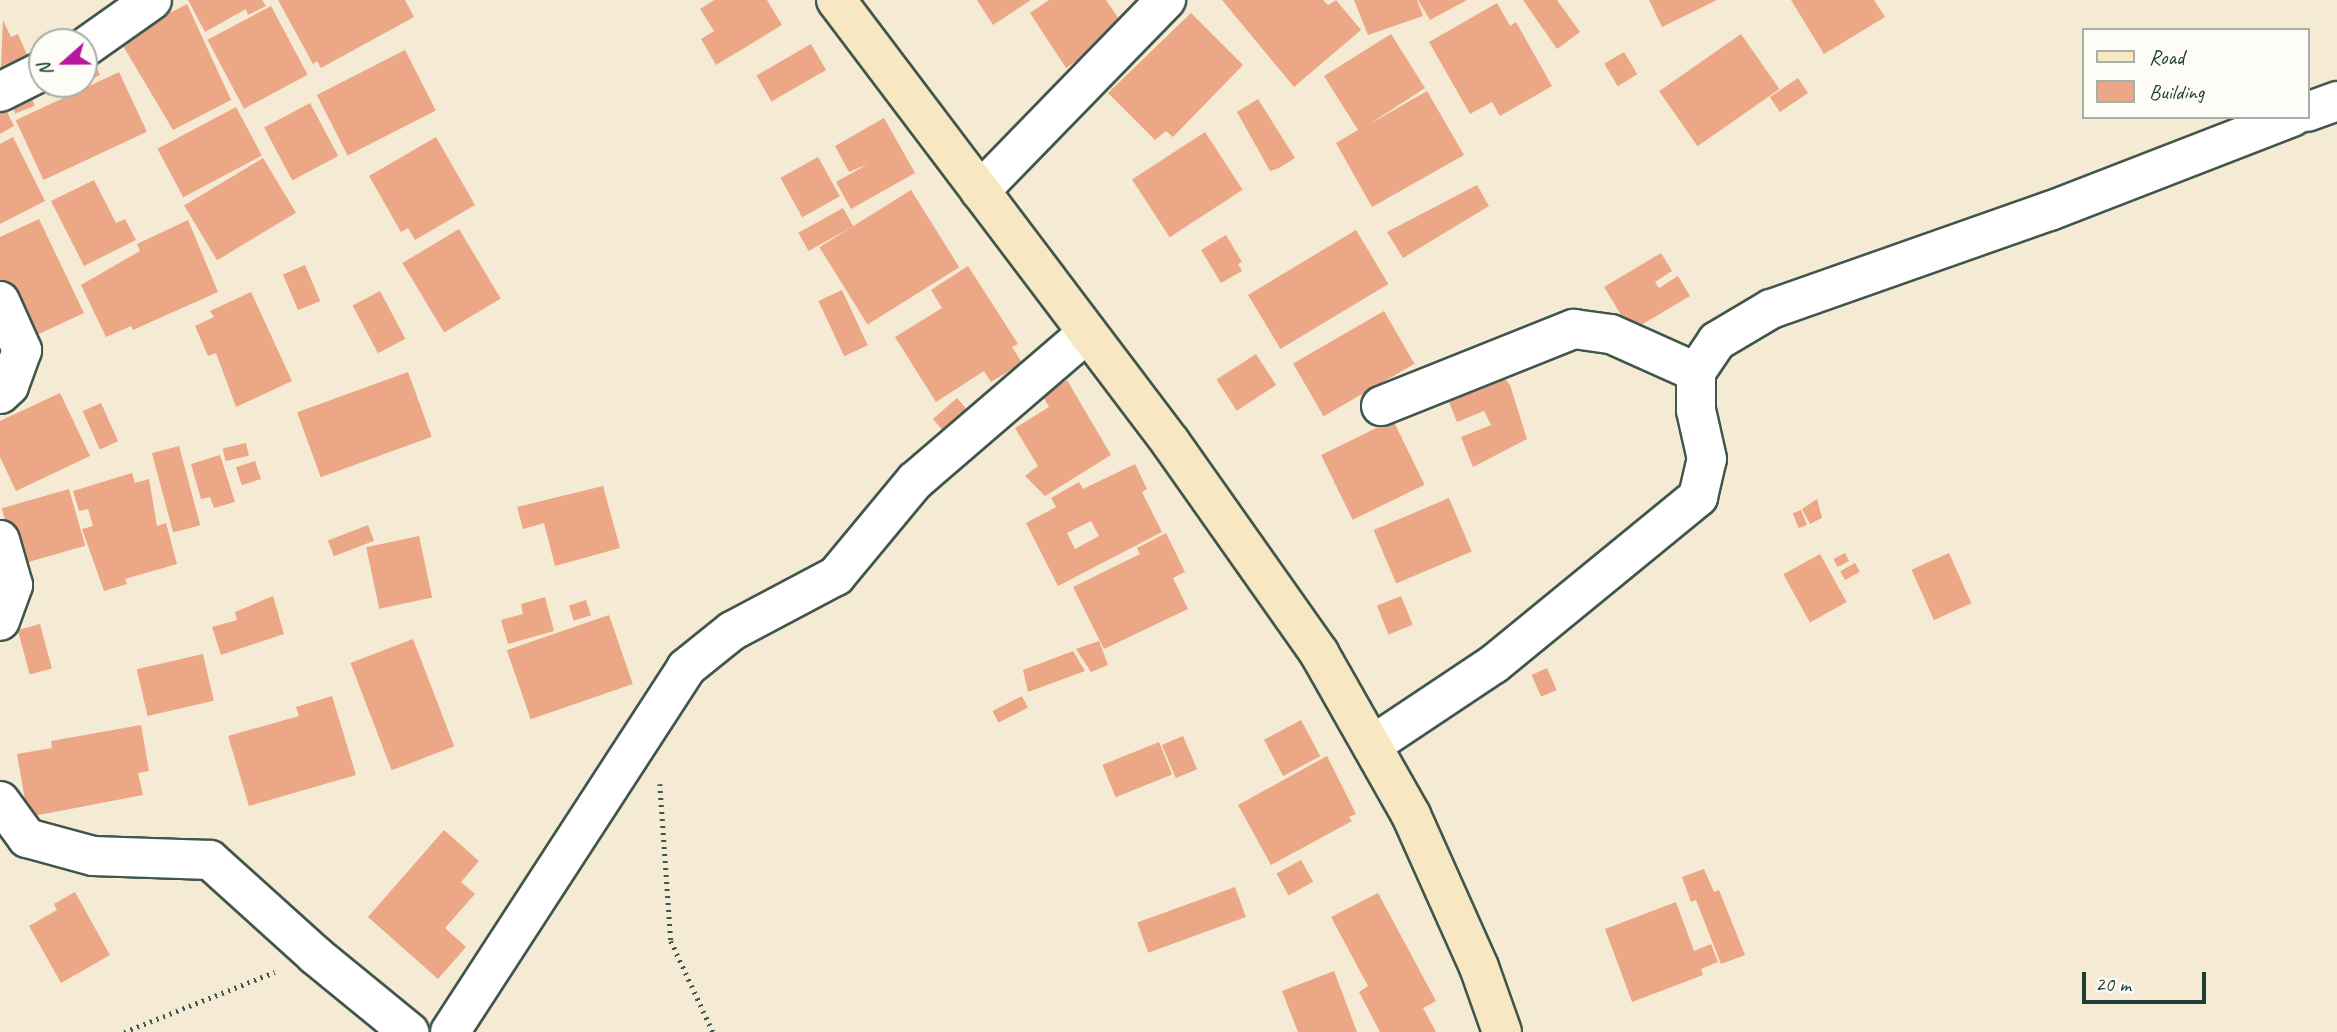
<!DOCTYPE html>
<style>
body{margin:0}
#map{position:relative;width:2337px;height:1032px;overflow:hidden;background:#f5ead4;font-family:Caveat,sans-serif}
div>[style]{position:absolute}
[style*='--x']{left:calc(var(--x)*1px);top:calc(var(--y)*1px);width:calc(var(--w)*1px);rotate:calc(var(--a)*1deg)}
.building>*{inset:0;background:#eca786;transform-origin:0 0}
.path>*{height:4.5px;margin-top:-2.25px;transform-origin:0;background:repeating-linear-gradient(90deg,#3f574c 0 2px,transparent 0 7px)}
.roads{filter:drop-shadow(2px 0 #3f574c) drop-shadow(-2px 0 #3f574c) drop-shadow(0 2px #3f574c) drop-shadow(0 -2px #3f574c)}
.minor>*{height:38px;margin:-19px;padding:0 19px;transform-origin:19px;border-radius:19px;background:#fff}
.secondary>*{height:38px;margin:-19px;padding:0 19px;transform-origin:19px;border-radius:19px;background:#f7e8c3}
span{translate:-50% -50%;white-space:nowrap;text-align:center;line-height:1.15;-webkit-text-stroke:5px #fdfcf7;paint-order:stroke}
.legend{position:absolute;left:2082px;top:28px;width:228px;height:91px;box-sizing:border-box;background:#fdfcf7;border:2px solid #a4b0a9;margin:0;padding:9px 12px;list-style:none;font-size:21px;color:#1f3d34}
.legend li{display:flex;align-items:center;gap:14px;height:35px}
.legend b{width:35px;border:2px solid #a4b0a9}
.north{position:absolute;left:28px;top:28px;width:70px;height:70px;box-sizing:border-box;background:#fdfcf7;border:2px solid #a4b0a9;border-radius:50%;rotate:249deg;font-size:19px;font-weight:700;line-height:28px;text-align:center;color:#1f3d34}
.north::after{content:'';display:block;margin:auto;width:24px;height:32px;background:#b5179e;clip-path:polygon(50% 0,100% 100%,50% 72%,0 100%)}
.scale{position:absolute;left:2082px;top:972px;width:124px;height:32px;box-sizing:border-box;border:4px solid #1f3d34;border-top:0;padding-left:9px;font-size:21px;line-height:24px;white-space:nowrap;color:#1f3d34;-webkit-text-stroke:5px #fdfcf7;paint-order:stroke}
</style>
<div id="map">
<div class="building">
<i style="clip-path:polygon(188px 0,262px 0,266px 6px,248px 15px,246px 9px,205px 32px)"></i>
<i style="clip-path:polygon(278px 0,405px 0,414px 17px,321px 68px,317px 61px,313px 64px)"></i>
<i style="clip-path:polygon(714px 0,767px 0,782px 25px,716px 65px,701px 39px,714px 31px,700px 9px)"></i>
<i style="clip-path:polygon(977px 0,1031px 0,993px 25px)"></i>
<i style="clip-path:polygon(1049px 0,1106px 0,1125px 28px,1066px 68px,1030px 13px)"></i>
<i style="clip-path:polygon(1222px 0,1323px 0,1328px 5px,1336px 0,1361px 30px,1294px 87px)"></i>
<i style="clip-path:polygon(1354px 0,1417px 0,1423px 16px,1368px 35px)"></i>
<i style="clip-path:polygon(1418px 0,1467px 0,1430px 20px)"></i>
<i style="clip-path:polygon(1523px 0,1557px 0,1580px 32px,1557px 49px)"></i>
<i style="clip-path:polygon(1649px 0,1717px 0,1662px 27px)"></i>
<i style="clip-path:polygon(1791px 0,1874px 0,1885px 17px,1824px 54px)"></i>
<i style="clip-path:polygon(1497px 3px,1510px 26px,1516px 22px,1552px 86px,1500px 116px,1492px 102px,1470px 114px,1429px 42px)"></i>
<i style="clip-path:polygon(187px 4px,231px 100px,173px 130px,119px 39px)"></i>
<i style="left:271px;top:6px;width:78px;height:72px;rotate:62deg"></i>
<i style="clip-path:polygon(1191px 13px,1243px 65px,1173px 137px,1166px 131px,1155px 140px,1108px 93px)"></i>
<i style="clip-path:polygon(3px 20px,11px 37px,18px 34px,28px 57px,10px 65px,17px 81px,0 88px)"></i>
<i style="clip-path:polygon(1391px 34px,1425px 88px,1368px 125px,1427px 91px,1464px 155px,1372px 207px,1336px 143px,1358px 130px,1324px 76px)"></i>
<i style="left:1741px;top:34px;width:67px;height:100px;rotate:55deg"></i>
<i style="left:811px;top:44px;width:30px;height:63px;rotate:60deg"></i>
<i style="left:405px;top:50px;width:68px;height:99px;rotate:63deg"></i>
<i style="left:1624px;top:52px;width:26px;height:23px;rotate:59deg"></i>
<i style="clip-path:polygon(93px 59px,100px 75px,84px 83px,84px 63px)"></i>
<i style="left:119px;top:72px;width:66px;height:114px;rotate:65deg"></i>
<i style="left:1798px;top:78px;width:18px;height:34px;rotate:56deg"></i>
<i style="clip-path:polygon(42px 84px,75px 84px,48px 96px)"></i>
<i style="left:28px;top:89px;width:18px;height:21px;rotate:68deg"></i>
<i style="clip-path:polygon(0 98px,14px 126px,0 134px)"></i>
<i style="clip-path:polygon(1258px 99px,1295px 158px,1279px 168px,1270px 171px,1237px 112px)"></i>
<i style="left:310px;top:103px;width:60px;height:52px;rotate:62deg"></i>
<i style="left:236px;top:107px;width:55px;height:89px;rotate:62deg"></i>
<i style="clip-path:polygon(884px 118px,915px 173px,851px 209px,836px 182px,868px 164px,849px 172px,835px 146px)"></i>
<i style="left:1205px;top:132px;width:69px;height:87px;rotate:57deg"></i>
<i style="clip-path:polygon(13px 137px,45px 201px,0 224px,0 144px)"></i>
<i style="clip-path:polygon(436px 137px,475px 205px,415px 240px,408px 228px,401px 232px,369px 176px)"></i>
<i style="left:818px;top:157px;width:45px;height:43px;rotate:61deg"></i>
<i style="left:263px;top:158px;width:64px;height:92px;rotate:59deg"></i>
<i style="clip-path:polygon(94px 180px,116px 223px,125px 219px,136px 240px,84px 266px,51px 201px)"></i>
<i style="clip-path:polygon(1477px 185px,1489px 206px,1403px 258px,1387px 232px)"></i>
<i style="left:911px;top:190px;width:91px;height:108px;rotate:58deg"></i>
<i style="left:843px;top:208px;width:21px;height:51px;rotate:61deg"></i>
<i style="clip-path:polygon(39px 219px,84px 313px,26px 340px,0 286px,0 237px)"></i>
<i style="clip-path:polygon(188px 220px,218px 292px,133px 330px,131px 326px,106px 337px,81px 285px,140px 251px,137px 244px)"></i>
<i style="left:459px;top:229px;width:81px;height:66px;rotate:59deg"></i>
<i style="left:1356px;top:230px;width:63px;height:126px;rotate:59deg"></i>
<i style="clip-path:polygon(1226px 235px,1242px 262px,1238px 264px,1242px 271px,1221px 283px,1201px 250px)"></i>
<i style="clip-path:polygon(1661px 253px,1672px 271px,1655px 282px,1659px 288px,1678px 276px,1690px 296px,1631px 331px,1604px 287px)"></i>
<i style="left:305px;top:265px;width:39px;height:24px;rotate:67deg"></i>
<i style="clip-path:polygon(968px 266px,1018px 344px,1012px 347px,1022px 363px,991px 382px,984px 371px,936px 402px,895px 337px,942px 308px,931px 290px)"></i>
<i style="left:842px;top:290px;width:61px;height:26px;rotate:65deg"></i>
<i style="left:380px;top:291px;width:54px;height:31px;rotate:62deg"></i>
<i style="clip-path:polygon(251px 292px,292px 381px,236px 407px,216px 353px,208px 356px,195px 326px,214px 317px,210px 311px)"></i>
<i style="left:1384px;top:311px;width:61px;height:105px;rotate:60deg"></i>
<i style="left:1256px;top:354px;width:37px;height:47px;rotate:57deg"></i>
<i style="left:408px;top:372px;width:69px;height:118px;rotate:70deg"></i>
<i style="clip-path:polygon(1502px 375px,1510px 385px,1527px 439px,1473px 467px,1461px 437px,1491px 425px,1484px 411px,1457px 422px,1447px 397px)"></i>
<i style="clip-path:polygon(1067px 380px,1111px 455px,1045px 496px,1025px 476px,1038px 466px,1015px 428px,1049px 407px,1042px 395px)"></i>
<i style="clip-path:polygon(60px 393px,90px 456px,16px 491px,0 457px,0 421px)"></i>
<i style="left:957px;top:398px;width:20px;height:32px;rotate:49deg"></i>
<i style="left:101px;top:403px;width:42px;height:20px;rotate:66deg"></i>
<i style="left:1393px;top:420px;width:72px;height:80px;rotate:64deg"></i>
<i style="left:246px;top:443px;width:13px;height:24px;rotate:77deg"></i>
<i style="left:179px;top:446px;width:82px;height:28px;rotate:75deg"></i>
<i style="clip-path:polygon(220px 455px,235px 502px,214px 508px,210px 497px,201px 499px,191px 464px)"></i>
<i style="left:255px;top:461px;width:19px;height:20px;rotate:72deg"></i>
<i style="clip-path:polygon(evenodd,1135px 464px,1147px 489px,1142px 492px,1162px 532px,1058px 586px,1026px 523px,1056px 507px,1051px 498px,1079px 482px,1083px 489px,1135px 464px,1091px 521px,1099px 536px,1075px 549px,1067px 533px,1091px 521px)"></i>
<i style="clip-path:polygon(132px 473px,135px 483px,149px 479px,157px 526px,166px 523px,177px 564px,125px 579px,127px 584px,104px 591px,82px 529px,93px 526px,88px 509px,79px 511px,73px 491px)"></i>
<i style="clip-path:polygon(603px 486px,620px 548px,555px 566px,544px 523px,523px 529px,517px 507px)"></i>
<i style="left:69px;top:489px;width:59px;height:70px;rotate:74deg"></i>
<i style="left:1449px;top:498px;width:58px;height:82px;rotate:67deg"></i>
<i style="clip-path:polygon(1817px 499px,1822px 518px,1810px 524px,1802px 509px)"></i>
<i style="left:1801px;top:510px;width:16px;height:9px;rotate:68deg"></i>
<i style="left:368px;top:525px;width:17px;height:43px;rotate:69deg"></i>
<i style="clip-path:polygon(1166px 533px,1185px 572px,1173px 578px,1188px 609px,1104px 649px,1073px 587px,1140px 554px,1137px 548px)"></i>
<i style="left:419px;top:536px;width:63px;height:54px;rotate:78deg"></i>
<i style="left:1845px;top:553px;width:9px;height:13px;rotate:63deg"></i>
<i style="left:1949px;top:553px;width:55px;height:41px;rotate:66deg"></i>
<i style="left:1820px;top:554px;width:55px;height:42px;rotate:61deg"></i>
<i style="left:1855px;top:563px;width:10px;height:17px;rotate:61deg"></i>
<i style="clip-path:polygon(273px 596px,284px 634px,221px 655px,212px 627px,237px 620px,235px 612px)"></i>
<i style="left:1401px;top:596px;width:31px;height:26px;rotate:68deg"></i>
<i style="clip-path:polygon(545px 597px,554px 631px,508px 644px,501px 620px,523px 614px,521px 604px)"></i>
<i style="left:586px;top:600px;width:16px;height:18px;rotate:72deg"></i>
<i style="left:609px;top:615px;width:73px;height:108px;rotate:71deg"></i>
<i style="left:40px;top:624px;width:46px;height:23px;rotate:75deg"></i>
<i style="left:413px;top:639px;width:115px;height:67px;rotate:69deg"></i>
<i style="clip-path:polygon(1099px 641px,1108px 665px,1091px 672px,1076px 649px)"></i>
<i style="clip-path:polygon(1073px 651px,1085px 671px,1028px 692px,1023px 670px)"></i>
<i style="left:203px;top:654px;width:48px;height:68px;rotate:77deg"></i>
<i style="left:1547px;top:668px;width:24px;height:17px;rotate:66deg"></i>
<i style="clip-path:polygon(332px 696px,356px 775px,249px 806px,228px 736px,299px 716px,296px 707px)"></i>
<i style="left:1022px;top:696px;width:13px;height:33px;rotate:63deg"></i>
<i style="left:1301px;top:720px;width:41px;height:42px;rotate:62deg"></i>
<i style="clip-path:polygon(141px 725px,149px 771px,138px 773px,143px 795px,28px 817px,17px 754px,52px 748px,51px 741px)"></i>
<i style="left:1183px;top:736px;width:36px;height:23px;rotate:67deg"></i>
<i style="left:1159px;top:742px;width:35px;height:61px;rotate:68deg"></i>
<i style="clip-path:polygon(1327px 756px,1356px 814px,1349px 817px,1352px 821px,1271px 865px,1238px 805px)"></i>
<i style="clip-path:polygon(444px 830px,479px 861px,461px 882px,475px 894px,445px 928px,466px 947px,438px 979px,368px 917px)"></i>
<i style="left:1301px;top:860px;width:25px;height:28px;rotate:61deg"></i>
<i style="clip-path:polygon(1704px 869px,1714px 892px,1719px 890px,1745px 955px,1721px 964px,1696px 900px,1691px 902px,1682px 877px)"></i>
<i style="left:1235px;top:887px;width:32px;height:104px;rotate:70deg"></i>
<i style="clip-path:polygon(75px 892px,110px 955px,61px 983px,29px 926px,57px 910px,54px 904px)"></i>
<i style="clip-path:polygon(1378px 893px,1436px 1001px,1423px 1008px,1436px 1032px,1380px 1032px,1359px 992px,1368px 986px,1331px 917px)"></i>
<i style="clip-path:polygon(1676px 902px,1694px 951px,1711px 944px,1718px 962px,1701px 969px,1703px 975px,1632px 1002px,1605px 929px)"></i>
<i style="clip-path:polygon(1334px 971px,1357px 1032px,1298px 1032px,1282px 991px)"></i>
</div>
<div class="path">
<i style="--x:660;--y:784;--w:157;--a:86"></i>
<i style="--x:671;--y:941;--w:100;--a:65.2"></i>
<i style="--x:124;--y:1032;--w:162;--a:-21.7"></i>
</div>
<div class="roads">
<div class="minor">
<i style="--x:84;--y:48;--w:83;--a:-35.2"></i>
<i style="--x:0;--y:92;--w:47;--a:-26.6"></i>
<i style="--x:2307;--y:112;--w:32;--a:-20"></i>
<i style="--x:980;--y:191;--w:267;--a:-45.8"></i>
<i style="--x:0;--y:301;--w:54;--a:65.8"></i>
<i style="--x:22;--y:350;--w:38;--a:110"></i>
<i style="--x:9;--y:386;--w:12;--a:138"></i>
<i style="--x:1381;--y:406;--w:208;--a:-21.8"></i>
<i style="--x:1574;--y:329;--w:37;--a:8"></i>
<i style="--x:1611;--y:334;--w:93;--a:24.1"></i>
<i style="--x:0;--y:540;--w:47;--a:73.9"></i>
<i style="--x:13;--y:585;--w:38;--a:110"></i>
<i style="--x:1374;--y:744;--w:144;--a:-33.7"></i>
<i style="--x:1494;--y:664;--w:264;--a:-39.3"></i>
<i style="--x:1698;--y:497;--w:39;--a:-77"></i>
<i style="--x:1707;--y:459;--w:50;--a:-102.7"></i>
<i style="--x:1696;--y:410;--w:38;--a:-90"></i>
<i style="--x:1696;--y:372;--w:37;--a:-56"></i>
<i style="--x:1717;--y:341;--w:63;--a:-30.7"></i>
<i style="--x:1771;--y:309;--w:296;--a:-19.4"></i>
<i style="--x:2050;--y:211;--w:260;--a:-21.2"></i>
<i style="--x:0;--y:801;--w:46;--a:53.9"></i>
<i style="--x:27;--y:838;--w:68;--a:15.3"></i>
<i style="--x:93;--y:856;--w:117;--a:2"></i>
<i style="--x:210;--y:860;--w:142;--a:42.1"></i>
<i style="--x:315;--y:955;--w:122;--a:39.3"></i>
<i style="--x:450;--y:1032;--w:434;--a:-57"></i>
<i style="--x:686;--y:668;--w:59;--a:-38.8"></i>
<i style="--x:732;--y:631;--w:118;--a:-27.9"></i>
<i style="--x:836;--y:576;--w:124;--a:-50.3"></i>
<i style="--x:915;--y:481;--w:227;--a:-40.7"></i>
</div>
<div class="secondary">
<i style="--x:836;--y:0;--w:555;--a:52.9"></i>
<i style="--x:1171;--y:443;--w:257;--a:54.8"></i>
<i style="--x:1319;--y:653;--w:186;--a:60.4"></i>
<i style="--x:1411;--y:815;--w:167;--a:65.9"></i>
<i style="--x:1479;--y:967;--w:69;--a:70.5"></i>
</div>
</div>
<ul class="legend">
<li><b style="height:9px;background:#f7e8c3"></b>Road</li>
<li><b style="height:19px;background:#eca786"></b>Building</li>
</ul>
<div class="north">N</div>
<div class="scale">20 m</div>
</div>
